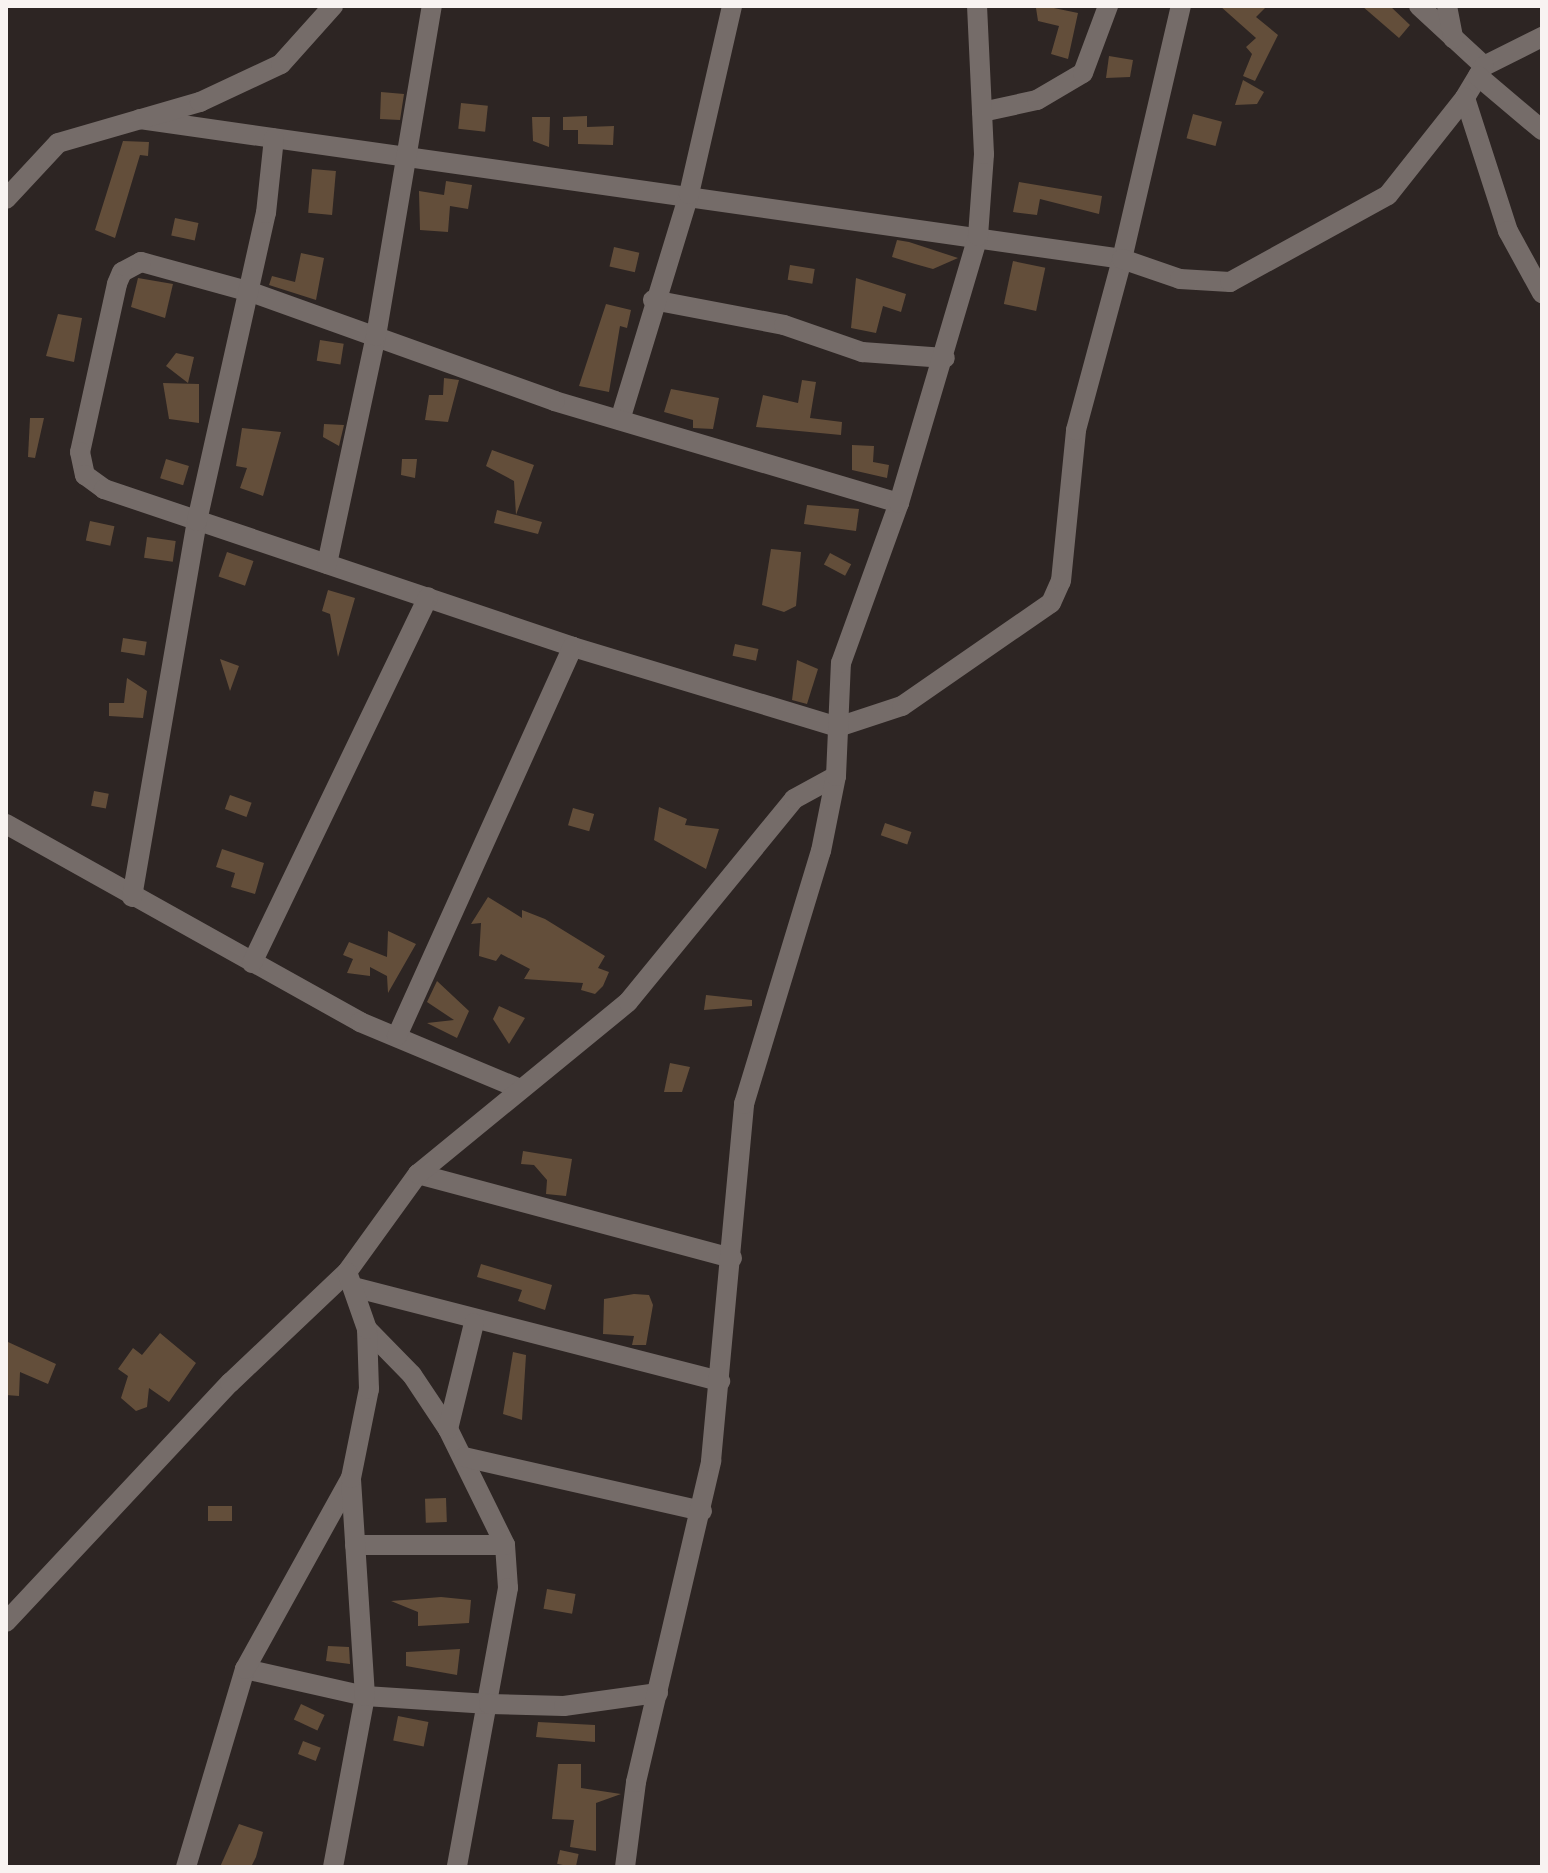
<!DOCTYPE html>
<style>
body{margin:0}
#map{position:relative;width:1548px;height:1873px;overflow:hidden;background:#2d2523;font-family:Roboto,sans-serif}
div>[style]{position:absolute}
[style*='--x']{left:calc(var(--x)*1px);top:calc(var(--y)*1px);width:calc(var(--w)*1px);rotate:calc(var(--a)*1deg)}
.building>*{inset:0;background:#634e3a;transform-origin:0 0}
.street>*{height:20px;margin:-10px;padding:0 10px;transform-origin:10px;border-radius:10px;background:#756c69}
span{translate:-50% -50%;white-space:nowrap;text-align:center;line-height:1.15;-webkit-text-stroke:6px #231c19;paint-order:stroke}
.frame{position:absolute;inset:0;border:8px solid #f8f3f1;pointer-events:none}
</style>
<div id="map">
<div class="building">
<i style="clip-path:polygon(1220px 6px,1267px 6px,1256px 17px,1278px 35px,1255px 81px,1243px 76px,1252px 54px,1246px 47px,1256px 38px)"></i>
<i style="clip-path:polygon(1362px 6px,1390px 6px,1410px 25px,1399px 38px)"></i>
<i style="clip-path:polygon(1049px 7px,1078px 13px,1068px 59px,1051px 54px,1059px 26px,1038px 21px,1036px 8px)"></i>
<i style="clip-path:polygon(1109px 56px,1133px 60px,1130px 77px,1106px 78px)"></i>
<i style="clip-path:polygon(1243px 80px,1264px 92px,1257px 104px,1235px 105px)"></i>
<i style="clip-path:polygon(381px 92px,404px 94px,400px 120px,380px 119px)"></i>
<i style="left:461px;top:103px;width:27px;height:26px;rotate:6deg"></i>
<i style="left:1193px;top:114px;width:30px;height:25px;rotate:15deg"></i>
<i style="clip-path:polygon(587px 116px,587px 127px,614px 126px,613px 145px,578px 144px,578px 130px,563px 130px,563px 117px)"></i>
<i style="clip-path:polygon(532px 117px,550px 117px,549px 147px,533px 141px)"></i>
<i style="clip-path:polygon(123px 141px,149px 142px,148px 156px,140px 155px,115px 238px,95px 230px)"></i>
<i style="left:312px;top:169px;width:24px;height:44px;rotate:5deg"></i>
<i style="clip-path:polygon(446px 181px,472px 185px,468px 209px,450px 206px,448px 232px,420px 230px,419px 191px,444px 195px)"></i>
<i style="clip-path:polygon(1019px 182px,1102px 196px,1099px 214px,1040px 199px,1037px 215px,1013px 212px)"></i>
<i style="left:175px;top:218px;width:24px;height:18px;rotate:12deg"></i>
<i style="clip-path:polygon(897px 240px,909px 242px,958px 258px,933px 269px,915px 264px,892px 257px)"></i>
<i style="left:614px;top:247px;width:26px;height:20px;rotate:13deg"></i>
<i style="clip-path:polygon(301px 253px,324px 258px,316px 300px,269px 285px,272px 276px,295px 282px)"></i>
<i style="left:1013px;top:261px;width:33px;height:44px;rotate:12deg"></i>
<i style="left:790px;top:265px;width:25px;height:15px;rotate:9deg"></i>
<i style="clip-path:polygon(138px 278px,173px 284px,165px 318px,131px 307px)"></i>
<i style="clip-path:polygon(856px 278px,906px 294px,901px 312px,883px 306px,876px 333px,851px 328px)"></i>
<i style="clip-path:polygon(606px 304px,631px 310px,627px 328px,620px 326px,609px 392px,579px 386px)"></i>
<i style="clip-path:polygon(58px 314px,82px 318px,74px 362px,46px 356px)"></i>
<i style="left:320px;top:340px;width:24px;height:21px;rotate:9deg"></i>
<i style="clip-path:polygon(176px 353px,194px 357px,188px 383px,166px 366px)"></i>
<i style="clip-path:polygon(444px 378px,459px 380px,448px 422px,425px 420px,429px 395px,443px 395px)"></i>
<i style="clip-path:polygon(802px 380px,816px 382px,810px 418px,842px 422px,841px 435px,756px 427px,763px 395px,798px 403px)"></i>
<i style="clip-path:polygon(163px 383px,199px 384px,199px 423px,169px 419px)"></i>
<i style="clip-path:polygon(671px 389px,719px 398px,713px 429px,693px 428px,693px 420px,664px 412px)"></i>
<i style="clip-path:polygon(30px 418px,44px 418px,35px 458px,28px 457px)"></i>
<i style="clip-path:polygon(324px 424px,344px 425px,339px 446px,323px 437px)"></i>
<i style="clip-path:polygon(242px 428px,281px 432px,263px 496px,240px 488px,247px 468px,236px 466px)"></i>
<i style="clip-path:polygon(852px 445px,874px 446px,873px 462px,889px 465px,887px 478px,852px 470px)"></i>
<i style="clip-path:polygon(492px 450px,534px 465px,516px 515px,542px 522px,538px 534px,494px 523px,497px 510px,516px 515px,514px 481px,486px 466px)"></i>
<i style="left:166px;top:459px;width:24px;height:20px;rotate:17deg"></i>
<i style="clip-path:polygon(402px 459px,417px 459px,415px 478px,401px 475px)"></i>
<i style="clip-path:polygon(807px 505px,859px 509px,856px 531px,804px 524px)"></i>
<i style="left:90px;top:521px;width:25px;height:20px;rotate:12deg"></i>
<i style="left:147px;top:537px;width:29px;height:21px;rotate:8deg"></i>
<i style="clip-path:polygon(771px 549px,801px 552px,796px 606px,784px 612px,762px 605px)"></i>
<i style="left:227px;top:552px;width:28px;height:26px;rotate:19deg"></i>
<i style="left:830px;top:553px;width:24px;height:13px;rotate:28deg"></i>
<i style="clip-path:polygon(328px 590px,355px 598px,338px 657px,330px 614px,322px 611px)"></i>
<i style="left:123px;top:638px;width:24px;height:14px;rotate:9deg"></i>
<i style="left:735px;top:644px;width:24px;height:12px;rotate:12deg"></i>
<i style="clip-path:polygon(220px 659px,239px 666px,230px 691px)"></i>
<i style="clip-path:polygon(797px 660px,818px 669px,807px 704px,792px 700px)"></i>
<i style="clip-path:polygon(127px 678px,147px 691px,143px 718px,109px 716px,109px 703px,124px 703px)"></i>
<i style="left:94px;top:791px;width:15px;height:15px;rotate:11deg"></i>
<i style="left:230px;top:795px;width:23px;height:15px;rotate:20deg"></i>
<i style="clip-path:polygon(659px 807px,687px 819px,685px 825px,719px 829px,706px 869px,654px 840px)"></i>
<i style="left:573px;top:808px;width:22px;height:18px;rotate:16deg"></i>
<i style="left:885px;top:823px;width:28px;height:13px;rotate:19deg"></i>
<i style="clip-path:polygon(222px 849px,264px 863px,255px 894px,231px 887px,235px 873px,216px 867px)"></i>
<i style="clip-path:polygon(488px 897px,522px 918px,522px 910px,545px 919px,605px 956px,598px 968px,609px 972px,603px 986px,595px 994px,581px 990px,583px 983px,524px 979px,530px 969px,501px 954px,496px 961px,479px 956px,481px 923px,471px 924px)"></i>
<i style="clip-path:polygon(388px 931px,416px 944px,388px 993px,387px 976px,370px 967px,370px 976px,347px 973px,353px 959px,343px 955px,349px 942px,387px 957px)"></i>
<i style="clip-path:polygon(437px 981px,469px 1011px,457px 1038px,427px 1023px,454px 1020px,427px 1002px)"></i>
<i style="clip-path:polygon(706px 995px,752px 1000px,752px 1006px,704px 1010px)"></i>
<i style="clip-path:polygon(499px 1006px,525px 1018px,509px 1044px,493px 1019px)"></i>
<i style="clip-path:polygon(670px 1063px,690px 1067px,682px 1092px,664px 1092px)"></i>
<i style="clip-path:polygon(523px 1151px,572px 1159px,566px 1196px,546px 1194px,547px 1180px,534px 1165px,521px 1164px)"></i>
<i style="clip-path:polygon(481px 1264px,552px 1285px,545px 1310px,518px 1301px,522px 1290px,477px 1277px)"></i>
<i style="clip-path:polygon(634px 1294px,649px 1295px,653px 1305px,646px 1345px,632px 1345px,634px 1336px,603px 1334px,604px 1299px)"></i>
<i style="clip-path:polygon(160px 1333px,196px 1363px,169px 1402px,149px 1388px,147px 1407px,136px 1411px,121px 1398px,128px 1376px,118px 1369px,133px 1348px,142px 1355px)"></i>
<i style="clip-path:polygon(8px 1342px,56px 1364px,48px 1384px,20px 1372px,19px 1396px,6px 1395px)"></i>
<i style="clip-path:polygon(513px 1352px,526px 1355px,522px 1420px,503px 1414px)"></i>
<i style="left:446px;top:1498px;width:24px;height:21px;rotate:88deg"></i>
<i style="left:208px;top:1506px;width:24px;height:15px"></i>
<i style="left:547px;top:1589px;width:29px;height:20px;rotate:10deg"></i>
<i style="clip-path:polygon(441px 1597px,471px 1600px,469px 1623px,418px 1626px,418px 1612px,391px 1601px)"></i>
<i style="clip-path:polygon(328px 1646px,349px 1647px,350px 1664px,326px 1661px)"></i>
<i style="clip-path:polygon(460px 1649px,457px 1675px,406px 1666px,406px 1652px)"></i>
<i style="left:301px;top:1704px;width:26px;height:17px;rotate:25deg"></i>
<i style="left:398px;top:1716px;width:31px;height:25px;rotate:11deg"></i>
<i style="clip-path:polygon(538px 1722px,595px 1725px,595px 1742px,536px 1737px)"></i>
<i style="left:303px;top:1741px;width:19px;height:14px;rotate:21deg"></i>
<i style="clip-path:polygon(558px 1764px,581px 1764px,581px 1788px,621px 1794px,596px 1803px,596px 1851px,570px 1847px,574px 1820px,552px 1819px)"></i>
<i style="clip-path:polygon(239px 1824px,263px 1832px,256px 1857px,251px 1867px,220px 1867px)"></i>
<i style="left:560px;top:1850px;width:19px;height:14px;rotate:12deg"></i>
</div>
<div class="street">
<i style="--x:1419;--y:6;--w:88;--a:42.7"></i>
<i style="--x:1484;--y:66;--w:65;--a:-26.6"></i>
<i style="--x:1447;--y:6;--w:33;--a:79"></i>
<i style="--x:1484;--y:66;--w:37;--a:121"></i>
<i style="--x:1465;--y:98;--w:140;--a:72.1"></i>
<i style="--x:1508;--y:231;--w:71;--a:61.3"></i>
<i style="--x:1478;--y:76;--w:84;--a:40.2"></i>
<i style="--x:982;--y:112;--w:56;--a:-12.3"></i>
<i style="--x:1037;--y:100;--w:53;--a:-30.4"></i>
<i style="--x:1083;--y:73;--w:72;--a:-69.5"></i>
<i style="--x:140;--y:119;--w:992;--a:8.11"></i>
<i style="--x:1122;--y:259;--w:260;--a:-76.9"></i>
<i style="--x:6;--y:199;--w:76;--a:-47.1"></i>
<i style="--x:58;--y:143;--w:148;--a:-16.1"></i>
<i style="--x:200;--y:102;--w:89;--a:-25.1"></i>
<i style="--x:281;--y:64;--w:78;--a:-48.1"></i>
<i style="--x:653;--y:300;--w:133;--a:10.8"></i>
<i style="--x:784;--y:325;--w:83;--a:19.1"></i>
<i style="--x:862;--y:352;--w:83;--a:4.1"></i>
<i style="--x:620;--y:420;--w:236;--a:-73"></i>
<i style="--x:689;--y:194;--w:193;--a:-77.1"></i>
<i style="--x:899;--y:503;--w:359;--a:-163.5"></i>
<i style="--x:555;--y:401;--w:327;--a:-160.3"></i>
<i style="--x:247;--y:291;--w:110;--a:-164.7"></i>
<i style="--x:141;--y:262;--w:21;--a:152"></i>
<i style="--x:122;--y:272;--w:13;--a:113"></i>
<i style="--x:117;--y:284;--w:172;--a:102.4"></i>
<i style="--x:80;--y:452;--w:24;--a:78"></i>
<i style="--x:85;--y:475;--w:24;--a:36"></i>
<i style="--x:104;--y:489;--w:495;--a:18.6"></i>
<i style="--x:573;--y:647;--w:277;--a:16.8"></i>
<i style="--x:838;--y:727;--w:67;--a:-18.2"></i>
<i style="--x:902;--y:706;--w:181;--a:-34.7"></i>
<i style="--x:1051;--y:603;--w:24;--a:-66"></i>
<i style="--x:1061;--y:581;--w:152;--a:-84.3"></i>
<i style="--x:1076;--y:430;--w:177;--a:-74.9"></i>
<i style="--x:1122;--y:259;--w:61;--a:19"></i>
<i style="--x:1180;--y:279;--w:50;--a:3.4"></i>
<i style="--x:1230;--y:282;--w:180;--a:-28.8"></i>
<i style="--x:1388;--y:195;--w:124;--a:-51.6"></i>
<i style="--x:327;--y:564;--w:233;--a:-77.9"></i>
<i style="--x:376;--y:336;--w:335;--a:-80.4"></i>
<i style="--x:6;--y:824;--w:406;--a:29.2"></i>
<i style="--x:360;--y:1022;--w:171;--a:22.7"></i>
<i style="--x:132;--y:897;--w:382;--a:-80.2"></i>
<i style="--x:197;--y:521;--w:316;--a:-77.4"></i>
<i style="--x:266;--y:213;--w:75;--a:-83.9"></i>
<i style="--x:252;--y:963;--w:406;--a:-64.3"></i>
<i style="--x:397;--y:1036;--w:427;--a:-65.7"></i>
<i style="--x:418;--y:1174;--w:325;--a:15"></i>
<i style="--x:357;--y:1288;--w:375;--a:14.4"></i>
<i style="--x:367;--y:1329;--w:64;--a:45.6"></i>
<i style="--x:412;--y:1375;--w:65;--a:56.3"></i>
<i style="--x:448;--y:1429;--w:129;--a:63.8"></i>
<i style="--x:505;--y:1545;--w:43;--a:86"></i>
<i style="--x:508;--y:1588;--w:284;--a:100.4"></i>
<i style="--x:448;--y:1429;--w:109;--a:-76.2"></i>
<i style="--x:464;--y:1457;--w:244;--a:12.8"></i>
<i style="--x:355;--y:1545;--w:150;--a:0"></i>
<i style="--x:6;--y:1622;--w:328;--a:-46.9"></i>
<i style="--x:230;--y:1383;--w:161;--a:-43.5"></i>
<i style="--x:347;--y:1272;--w:121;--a:-54.1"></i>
<i style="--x:418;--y:1174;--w:271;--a:-39.3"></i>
<i style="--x:628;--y:1002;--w:262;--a:-50.7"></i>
<i style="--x:794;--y:799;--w:48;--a:-28.7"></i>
<i style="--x:245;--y:1669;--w:123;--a:12.7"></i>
<i style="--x:365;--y:1696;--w:124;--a:3.7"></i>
<i style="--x:489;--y:1704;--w:75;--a:1.5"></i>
<i style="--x:564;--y:1706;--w:95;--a:-7.9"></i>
<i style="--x:186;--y:1867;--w:207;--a:-73.4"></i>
<i style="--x:245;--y:1669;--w:218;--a:-61"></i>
<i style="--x:333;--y:1867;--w:174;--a:-79.4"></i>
<i style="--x:365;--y:1696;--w:218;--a:-93.7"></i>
<i style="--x:351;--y:1478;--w:91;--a:-78.6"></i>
<i style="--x:369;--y:1389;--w:60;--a:-91.9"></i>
<i style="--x:367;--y:1329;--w:60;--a:-109.3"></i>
<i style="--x:625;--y:1867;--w:86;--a:-82.6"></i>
<i style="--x:636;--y:1782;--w:330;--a:-76.8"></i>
<i style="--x:711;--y:1461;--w:359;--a:-84.7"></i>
<i style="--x:744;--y:1104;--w:264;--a:-73.1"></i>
<i style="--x:821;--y:851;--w:76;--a:-78.7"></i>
<i style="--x:836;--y:776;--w:113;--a:-87.5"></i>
<i style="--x:841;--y:663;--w:170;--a:-70.1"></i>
<i style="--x:899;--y:503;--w:278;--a:-73.5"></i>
<i style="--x:978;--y:236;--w:82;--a:-85.8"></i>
<i style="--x:984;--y:154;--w:148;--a:-92.7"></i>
</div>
<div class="frame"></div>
</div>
